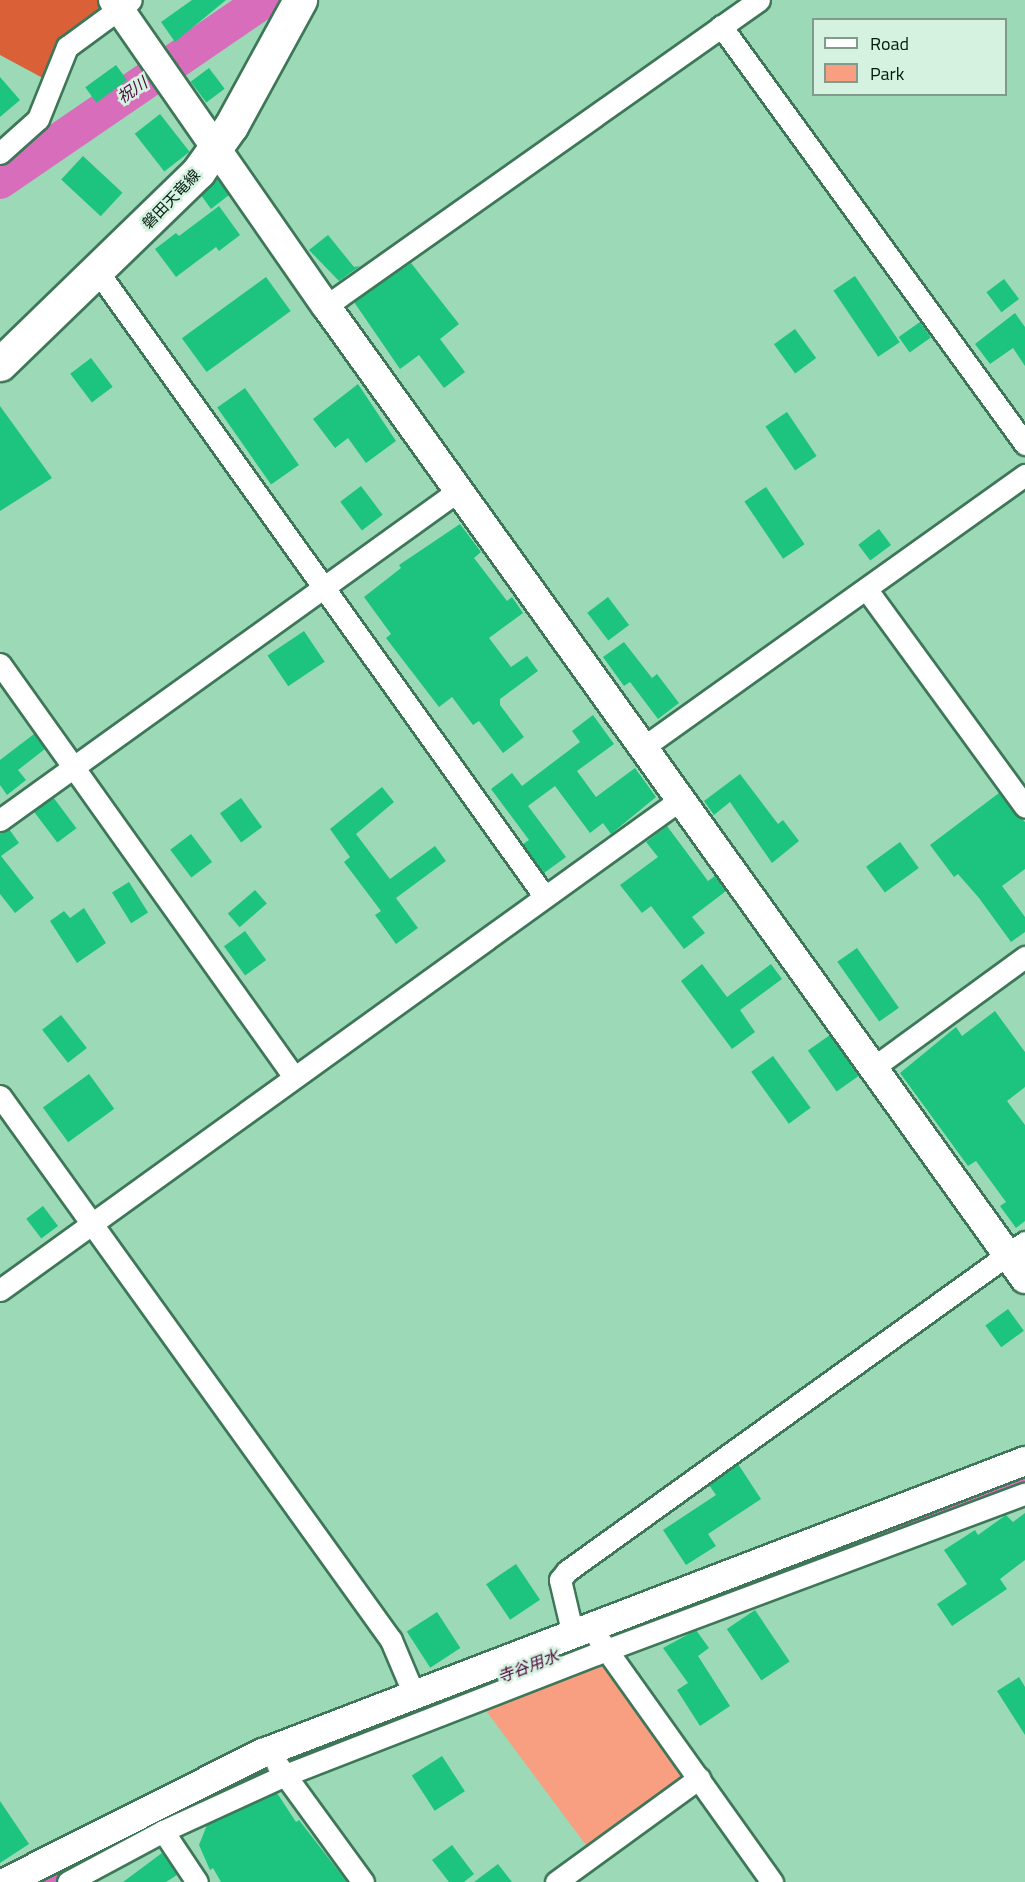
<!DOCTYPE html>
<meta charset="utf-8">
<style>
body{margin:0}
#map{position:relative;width:1025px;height:1882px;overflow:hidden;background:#9cd9b6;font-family:"Titillium Web","Noto Sans JP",sans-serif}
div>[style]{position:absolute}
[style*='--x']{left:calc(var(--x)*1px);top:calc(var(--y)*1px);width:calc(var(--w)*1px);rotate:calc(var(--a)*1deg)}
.green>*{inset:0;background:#f89e81}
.forest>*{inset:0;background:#d96037}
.river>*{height:36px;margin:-18px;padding:0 18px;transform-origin:18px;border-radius:18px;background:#d86dbb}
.building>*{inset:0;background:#1dc480;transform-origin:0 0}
.roads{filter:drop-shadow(2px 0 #3d7758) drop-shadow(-2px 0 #3d7758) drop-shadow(0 2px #3d7758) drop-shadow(0 -2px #3d7758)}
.street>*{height:21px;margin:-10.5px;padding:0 10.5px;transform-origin:10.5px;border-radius:10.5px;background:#fff}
.secondary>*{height:28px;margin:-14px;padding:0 14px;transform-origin:14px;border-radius:14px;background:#fff}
.primary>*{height:33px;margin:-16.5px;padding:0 16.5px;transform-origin:16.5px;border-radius:16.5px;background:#fff}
span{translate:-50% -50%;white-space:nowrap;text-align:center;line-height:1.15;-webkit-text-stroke:5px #d4f2df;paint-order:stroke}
.street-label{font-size:15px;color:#02190d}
.water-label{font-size:16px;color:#4e093f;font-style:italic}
.legend{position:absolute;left:812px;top:18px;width:195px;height:78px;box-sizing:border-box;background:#d4f2df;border:2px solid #809b8b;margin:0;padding:8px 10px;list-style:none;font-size:18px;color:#02190d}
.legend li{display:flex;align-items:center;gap:12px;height:30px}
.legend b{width:30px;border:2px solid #809b8b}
</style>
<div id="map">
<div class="green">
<i style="clip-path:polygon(1025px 1461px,1025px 1491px,596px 1654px,699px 1778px,594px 1856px,478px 1700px,283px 1776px,76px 1882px,8px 1882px,91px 1837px)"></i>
</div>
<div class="forest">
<i style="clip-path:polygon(0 0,140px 0,87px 31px,54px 84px,0 55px)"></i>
</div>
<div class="river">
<i style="--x:0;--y:181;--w:320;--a:-34.4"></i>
<i style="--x:652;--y:1618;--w:397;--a:-20.2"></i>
<i style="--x:208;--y:1800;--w:102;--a:-25.6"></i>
<i style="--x:300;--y:1756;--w:197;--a:-21.7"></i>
<i style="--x:44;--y:1882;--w:128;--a:-27"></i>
</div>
<div class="building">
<i style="clip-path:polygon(192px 0,226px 0,175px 42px,161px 22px)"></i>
<i style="left:116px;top:65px;width:19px;height:38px;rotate:54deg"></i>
<i style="left:209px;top:68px;width:26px;height:23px;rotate:53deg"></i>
<i style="clip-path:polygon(0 77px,20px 100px,0 117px)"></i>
<i style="left:160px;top:114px;width:48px;height:32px;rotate:52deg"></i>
<i style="left:83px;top:156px;width:54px;height:32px;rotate:43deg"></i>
<i style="clip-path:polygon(218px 179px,229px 195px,211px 209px,201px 195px)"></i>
<i style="clip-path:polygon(219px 206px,240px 235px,219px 251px,216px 247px,176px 277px,155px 249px,176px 233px,179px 236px)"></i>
<i style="clip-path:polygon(328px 235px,354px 267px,360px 266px,339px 281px,309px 250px)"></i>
<i style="clip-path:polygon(411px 263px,459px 324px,440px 339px,465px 372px,444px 388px,419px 355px,400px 369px,354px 302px)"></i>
<i style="left:855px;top:276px;width:80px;height:26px;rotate:56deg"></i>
<i style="left:266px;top:277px;width:42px;height:104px;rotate:54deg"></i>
<i style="left:1004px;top:279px;width:25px;height:22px;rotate:53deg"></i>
<i style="clip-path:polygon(1015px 313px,1025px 327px,1025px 366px,1013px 348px,990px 364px,975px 344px)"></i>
<i style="left:920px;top:322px;width:19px;height:26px;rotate:55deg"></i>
<i style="left:795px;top:329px;width:36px;height:26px;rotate:54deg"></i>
<i style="left:91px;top:358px;width:36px;height:26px;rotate:53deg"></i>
<i style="clip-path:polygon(358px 384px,396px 441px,366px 463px,348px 438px,335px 448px,313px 419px)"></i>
<i style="left:245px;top:388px;width:94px;height:34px;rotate:55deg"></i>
<i style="clip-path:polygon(0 406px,52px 478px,0 511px)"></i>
<i style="left:787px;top:412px;width:53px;height:26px;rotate:56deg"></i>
<i style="left:361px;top:486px;width:36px;height:26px;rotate:53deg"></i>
<i style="left:766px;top:487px;width:69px;height:26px;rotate:56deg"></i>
<i style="clip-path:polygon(460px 524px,481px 552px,474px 558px,507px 601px,512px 597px,523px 613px,489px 638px,511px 667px,527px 656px,538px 671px,500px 699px,500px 705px,524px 737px,503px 753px,479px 721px,473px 725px,452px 697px,439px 707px,386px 638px,391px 634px,364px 597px,401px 568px,399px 565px)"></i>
<i style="left:879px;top:529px;width:20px;height:26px;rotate:53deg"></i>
<i style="left:608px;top:597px;width:35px;height:26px;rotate:53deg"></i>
<i style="left:304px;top:631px;width:37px;height:44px;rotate:56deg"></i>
<i style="clip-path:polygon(624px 642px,652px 678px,657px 674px,679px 703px,658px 719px,630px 682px,624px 686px,603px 657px)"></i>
<i style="clip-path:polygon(593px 715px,614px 744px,577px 771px,596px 797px,635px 768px,656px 797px,611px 834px,603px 823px,590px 833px,555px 786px,528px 806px,566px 857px,544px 873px,523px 844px,529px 840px,491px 789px,512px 773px,522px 786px,580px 742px,572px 731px)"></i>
<i style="clip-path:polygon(34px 734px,45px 749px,18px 770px,26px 780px,7px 795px,0 785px,0 760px)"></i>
<i style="clip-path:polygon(740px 774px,778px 824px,783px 820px,799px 841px,772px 863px,730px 802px,714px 815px,704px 801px)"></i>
<i style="clip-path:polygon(382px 787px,394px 802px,356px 834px,390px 879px,435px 846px,446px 861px,396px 898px,418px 928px,396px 944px,375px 915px,381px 911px,344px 862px,350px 857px,330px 829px)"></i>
<i style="clip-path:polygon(999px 793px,1025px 822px,1025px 869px,1002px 886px,1025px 917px,1025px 932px,1011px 942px,979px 898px,958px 874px,954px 877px,930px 845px)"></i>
<i style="left:53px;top:797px;width:39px;height:24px;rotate:53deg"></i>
<i style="left:241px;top:798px;width:36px;height:26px;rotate:54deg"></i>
<i style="clip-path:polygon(667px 826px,708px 881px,715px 876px,726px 891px,692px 917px,705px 933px,684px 949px,651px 906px,642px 913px,620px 885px,658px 857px,646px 842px)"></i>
<i style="clip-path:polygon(9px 829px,19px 843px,1px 856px,34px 898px,15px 913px,0 894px,0 833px)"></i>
<i style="left:191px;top:834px;width:35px;height:26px;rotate:53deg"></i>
<i style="left:900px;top:842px;width:32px;height:42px;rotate:54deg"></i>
<i style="left:129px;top:882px;width:36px;height:20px;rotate:58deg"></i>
<i style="left:255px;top:890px;width:18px;height:36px;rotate:49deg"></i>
<i style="clip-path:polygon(84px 908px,106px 943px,77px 963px,50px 921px,64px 911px,70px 918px)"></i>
<i style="left:245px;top:931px;width:36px;height:26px;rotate:54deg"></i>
<i style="left:857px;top:948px;width:73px;height:24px;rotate:55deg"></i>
<i style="clip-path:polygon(702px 964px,727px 997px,771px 964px,782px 979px,740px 1010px,755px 1032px,732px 1049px,681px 981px)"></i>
<i style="clip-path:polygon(995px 1011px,1025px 1052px,1025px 1087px,1007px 1101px,1025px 1125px,1025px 1221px,1016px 1228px,1000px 1206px,1006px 1202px,976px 1161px,968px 1166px,900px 1073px,956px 1027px,962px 1036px)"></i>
<i style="left:61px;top:1015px;width:42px;height:24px;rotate:52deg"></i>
<i style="left:830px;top:1035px;width:50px;height:27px;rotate:55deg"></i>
<i style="left:773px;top:1056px;width:64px;height:27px;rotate:54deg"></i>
<i style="left:89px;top:1074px;width:43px;height:57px;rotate:54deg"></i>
<i style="left:43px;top:1206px;width:25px;height:21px;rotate:53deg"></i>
<i style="left:1008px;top:1309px;width:27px;height:28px;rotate:54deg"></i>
<i style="clip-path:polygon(738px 1464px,761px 1499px,708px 1534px,716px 1546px,686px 1565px,663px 1530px,716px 1495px,709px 1485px)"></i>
<i style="clip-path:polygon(1025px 1513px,1025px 1560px,1000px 1579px,1007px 1589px,952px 1626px,937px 1604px,967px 1584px,944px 1550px,975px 1530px,978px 1535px,1006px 1515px,1013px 1522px)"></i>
<i style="left:516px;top:1564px;width:43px;height:36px;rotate:56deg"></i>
<i style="left:755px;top:1610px;width:62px;height:34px;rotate:56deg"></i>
<i style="left:437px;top:1612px;width:43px;height:36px;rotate:57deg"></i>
<i style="clip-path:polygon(696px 1630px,709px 1648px,698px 1656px,730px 1706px,700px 1726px,677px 1690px,688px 1683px,663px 1648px)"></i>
<i style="clip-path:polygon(1019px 1677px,1025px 1687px,1025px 1735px,997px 1691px)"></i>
<i style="left:442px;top:1756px;width:42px;height:36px;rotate:57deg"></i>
<i style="clip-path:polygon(277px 1793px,296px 1822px,299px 1820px,347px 1882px,221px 1882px,213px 1868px,210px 1870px,199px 1845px,207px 1825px)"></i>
<i style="clip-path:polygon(0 1801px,29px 1844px,0 1863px)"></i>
<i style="clip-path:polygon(452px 1845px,474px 1874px,464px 1882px,449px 1882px,432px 1860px)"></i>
<i style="clip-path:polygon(162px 1853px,177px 1875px,166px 1882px,123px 1882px)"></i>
<i style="clip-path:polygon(498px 1864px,512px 1882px,474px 1882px)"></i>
</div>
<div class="roads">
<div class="street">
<i style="--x:721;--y:26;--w:517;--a:53.97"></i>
<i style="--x:0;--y:153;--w:51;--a:-41.8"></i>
<i style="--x:38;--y:119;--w:78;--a:-68.1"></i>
<i style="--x:67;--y:47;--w:79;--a:-36.3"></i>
<i style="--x:98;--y:272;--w:768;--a:54.43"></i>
<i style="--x:326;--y:306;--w:530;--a:-35.25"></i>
<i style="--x:867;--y:590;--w:268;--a:53.9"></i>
<i style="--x:0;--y:664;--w:507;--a:54.55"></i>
<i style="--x:645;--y:746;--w:467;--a:-35.5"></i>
<i style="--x:0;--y:820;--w:565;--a:-35.71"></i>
<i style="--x:874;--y:1067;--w:187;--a:-36.1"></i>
<i style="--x:0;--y:1096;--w:670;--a:54.29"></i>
<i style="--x:391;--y:1640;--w:56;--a:67.1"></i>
<i style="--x:0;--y:1290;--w:840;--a:-35.79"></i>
<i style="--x:573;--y:1635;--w:57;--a:-103.3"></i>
<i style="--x:560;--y:1580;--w:11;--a:-52"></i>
<i style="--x:567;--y:1571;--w:564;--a:-35.69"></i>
<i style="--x:598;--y:1638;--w:300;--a:54.5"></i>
<i style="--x:277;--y:1764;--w:146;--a:53.9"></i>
<i style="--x:163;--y:1831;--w:61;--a:56.3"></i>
<i style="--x:68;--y:1882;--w:108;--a:-28.2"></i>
<i style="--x:163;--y:1831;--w:132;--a:-24.6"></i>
<i style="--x:283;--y:1776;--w:336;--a:-21.3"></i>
<i style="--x:596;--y:1654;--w:458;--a:-20.5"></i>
<i style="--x:556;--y:1882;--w:177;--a:-36"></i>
</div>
<div class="secondary">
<i style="--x:113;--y:0;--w:373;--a:55.2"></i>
<i style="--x:326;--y:306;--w:1198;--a:54.31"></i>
<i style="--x:6;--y:1882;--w:288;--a:-26.7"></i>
<i style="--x:263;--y:1753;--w:816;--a:-20.97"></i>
</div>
<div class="primary">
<i style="--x:0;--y:364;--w:276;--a:-44.1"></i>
<i style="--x:198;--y:172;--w:57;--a:-54.3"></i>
<i style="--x:231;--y:126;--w:144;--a:-61.3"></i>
</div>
</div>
<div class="street-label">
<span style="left:171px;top:199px;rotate:-46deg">磐田天竜線</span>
</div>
<div class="water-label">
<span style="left:132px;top:90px;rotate:-34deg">祝川</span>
<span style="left:528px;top:1666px;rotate:-21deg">寺谷用水</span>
</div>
<ul class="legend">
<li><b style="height:8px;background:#fff"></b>Road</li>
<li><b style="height:16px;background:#f89e81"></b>Park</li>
</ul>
</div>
